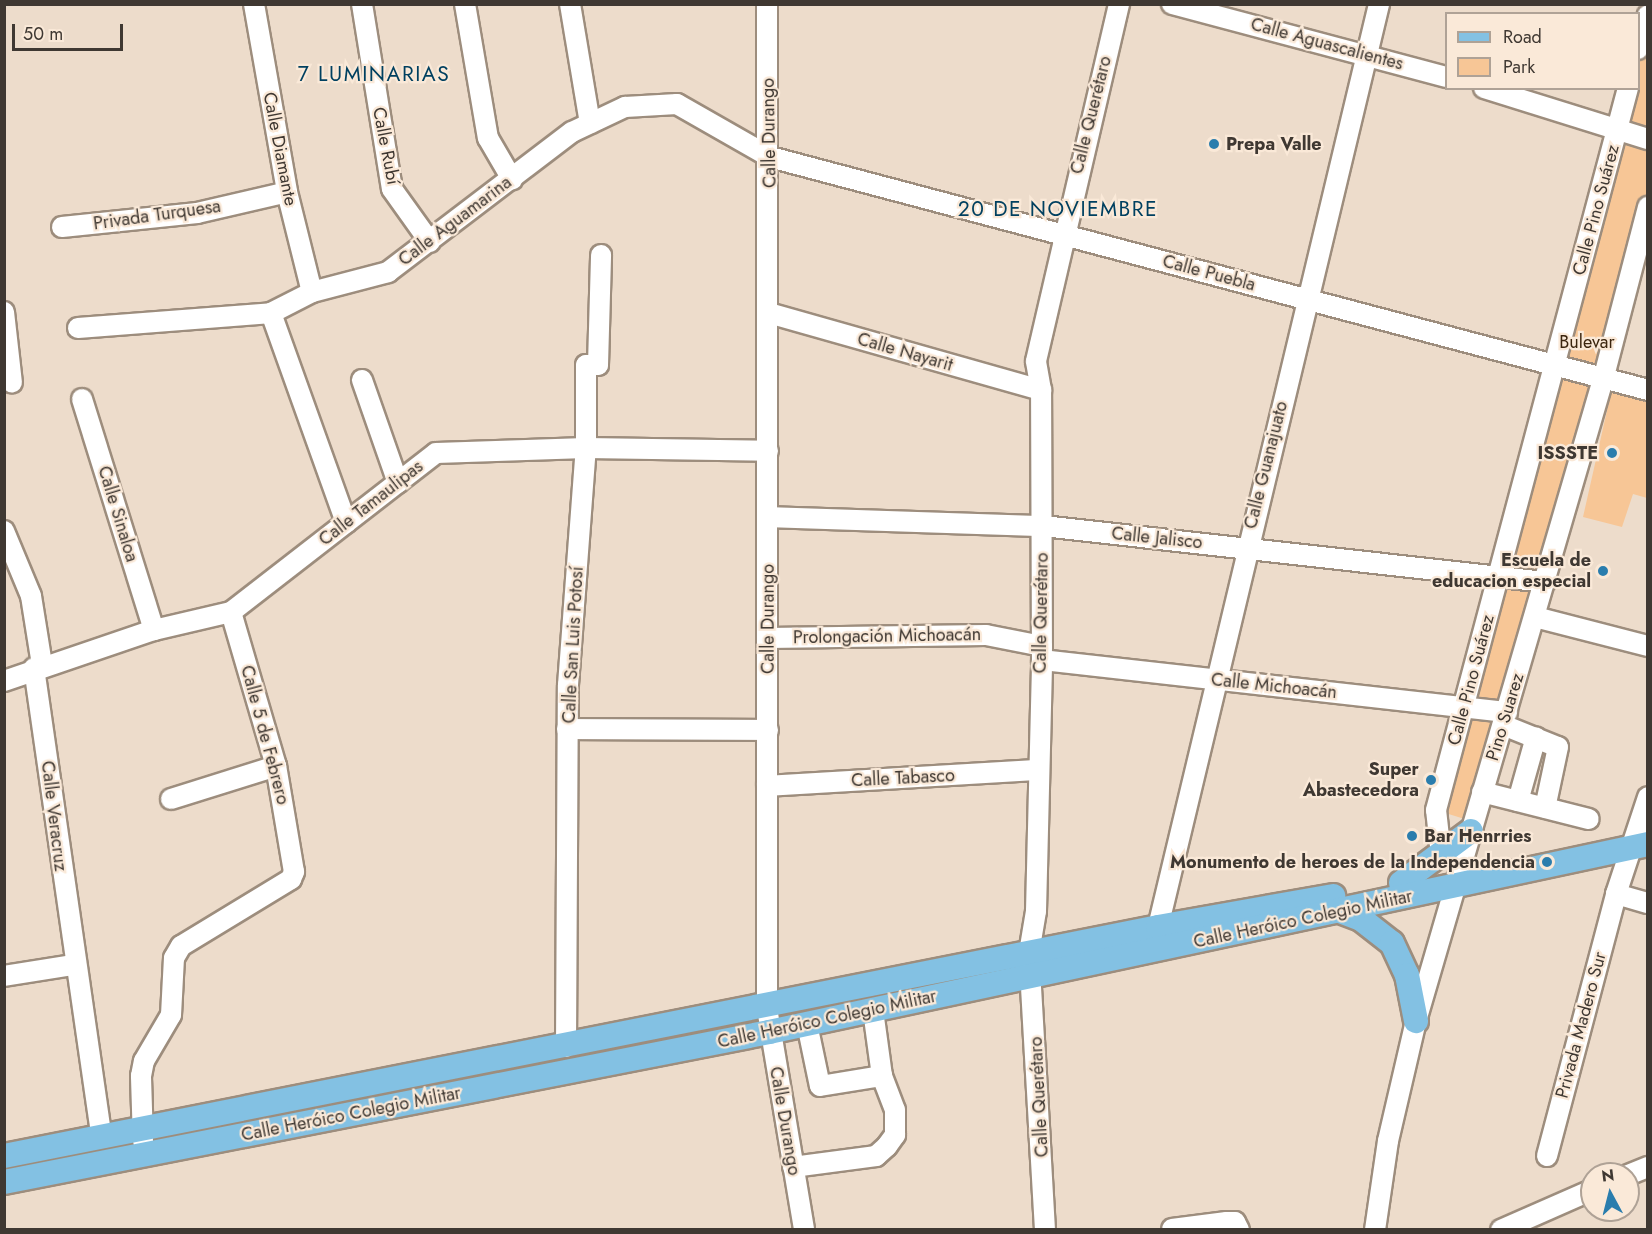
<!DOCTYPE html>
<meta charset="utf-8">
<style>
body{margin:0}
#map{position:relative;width:1652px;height:1234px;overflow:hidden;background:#eddccb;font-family:Jost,sans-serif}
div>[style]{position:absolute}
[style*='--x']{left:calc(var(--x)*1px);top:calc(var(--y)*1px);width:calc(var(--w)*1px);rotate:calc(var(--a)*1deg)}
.green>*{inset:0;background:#f7c696}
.roads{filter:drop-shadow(2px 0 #9d8d7d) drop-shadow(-2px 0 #9d8d7d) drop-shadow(0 2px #9d8d7d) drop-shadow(0 -2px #9d8d7d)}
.minor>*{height:20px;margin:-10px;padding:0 10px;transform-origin:10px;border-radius:10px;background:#fff}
.major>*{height:24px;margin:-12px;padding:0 12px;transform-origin:12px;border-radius:12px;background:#83c1e3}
.dots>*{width:16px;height:16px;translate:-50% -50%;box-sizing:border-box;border:3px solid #fae9d8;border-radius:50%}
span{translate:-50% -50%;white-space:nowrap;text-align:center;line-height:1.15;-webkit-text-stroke:4.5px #fae9d8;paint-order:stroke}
.street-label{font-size:18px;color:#3f3832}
.poi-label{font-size:18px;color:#3f3832;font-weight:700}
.left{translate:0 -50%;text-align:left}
.right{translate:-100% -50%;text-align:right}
.park-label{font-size:18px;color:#3b250e}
.quarter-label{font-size:21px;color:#004060;letter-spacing:1.5px}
.frame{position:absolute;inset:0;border:6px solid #3f3832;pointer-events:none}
.legend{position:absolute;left:1445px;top:12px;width:195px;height:78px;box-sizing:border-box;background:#fae9d8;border:2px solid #afa296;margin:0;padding:8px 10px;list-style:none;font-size:18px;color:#3f3832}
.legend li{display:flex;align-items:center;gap:12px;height:30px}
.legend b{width:30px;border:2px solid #afa296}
.north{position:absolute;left:1580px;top:1162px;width:60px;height:60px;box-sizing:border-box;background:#fae9d8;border:2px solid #afa296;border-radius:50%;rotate:353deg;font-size:16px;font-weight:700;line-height:24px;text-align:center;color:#3f3832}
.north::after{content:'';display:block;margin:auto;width:21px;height:27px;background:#2a7dad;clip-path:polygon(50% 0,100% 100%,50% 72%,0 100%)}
.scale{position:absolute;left:12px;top:24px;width:111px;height:27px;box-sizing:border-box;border:3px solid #3f3832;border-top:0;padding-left:8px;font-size:18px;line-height:21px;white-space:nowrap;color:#3f3832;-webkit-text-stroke:4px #fae9d8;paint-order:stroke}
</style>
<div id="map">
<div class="green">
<i style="clip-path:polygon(1647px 15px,1647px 207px,1474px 822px,1436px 810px,1628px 89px,1638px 88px,1639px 49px)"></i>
<i style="clip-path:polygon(1613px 384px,1647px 398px,1647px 498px,1633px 494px,1622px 527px,1583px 517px)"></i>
</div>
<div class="roads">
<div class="minor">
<i style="--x:254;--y:4;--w:191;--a:80"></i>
<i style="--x:287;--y:192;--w:103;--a:76"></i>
<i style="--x:362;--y:4;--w:187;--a:80.8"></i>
<i style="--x:392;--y:189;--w:65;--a:54.4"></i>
<i style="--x:465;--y:4;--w:136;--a:80.3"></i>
<i style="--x:488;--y:138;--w:48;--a:59.7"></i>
<i style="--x:570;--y:4;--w:121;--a:80.5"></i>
<i style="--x:767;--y:4;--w:1004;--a:90"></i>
<i style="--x:767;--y:1008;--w:225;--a:80.5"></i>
<i style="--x:1172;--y:4;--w:284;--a:14.9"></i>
<i style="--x:1638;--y:49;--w:35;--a:-74"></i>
<i style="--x:1484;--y:88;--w:172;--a:17.3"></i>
<i style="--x:62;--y:227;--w:136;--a:-5.9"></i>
<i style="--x:197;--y:213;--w:92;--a:-13.1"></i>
<i style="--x:4;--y:312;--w:71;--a:83.6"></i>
<i style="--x:271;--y:313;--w:223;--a:70.3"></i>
<i style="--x:769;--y:313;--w:283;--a:15.8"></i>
<i style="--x:78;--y:328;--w:194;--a:-4.4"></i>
<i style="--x:271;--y:313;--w:46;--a:-27.1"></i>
<i style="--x:312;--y:292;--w:79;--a:-14.7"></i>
<i style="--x:388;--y:272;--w:231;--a:-37.3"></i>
<i style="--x:572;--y:132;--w:59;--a:-25.3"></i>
<i style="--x:625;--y:107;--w:52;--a:-3.3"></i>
<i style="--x:677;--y:104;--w:107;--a:29.7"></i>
<i style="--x:770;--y:157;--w:908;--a:14.86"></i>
<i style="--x:362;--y:380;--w:109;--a:70.7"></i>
<i style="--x:82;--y:399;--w:242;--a:72.7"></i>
<i style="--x:768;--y:517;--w:275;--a:1.9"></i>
<i style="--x:1043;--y:526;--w:505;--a:6.37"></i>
<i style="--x:4;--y:531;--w:70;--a:67.4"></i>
<i style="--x:31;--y:596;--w:70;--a:80.9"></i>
<i style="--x:1535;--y:617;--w:117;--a:14.4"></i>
<i style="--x:768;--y:638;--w:218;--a:-0.8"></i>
<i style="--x:986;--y:635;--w:57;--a:11.1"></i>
<i style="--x:1042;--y:660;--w:468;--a:6.4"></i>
<i style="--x:34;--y:668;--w:474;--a:81.8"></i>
<i style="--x:4;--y:681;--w:158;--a:-18.8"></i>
<i style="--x:154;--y:630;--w:79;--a:-13.2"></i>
<i style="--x:231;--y:612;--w:259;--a:-37.8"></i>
<i style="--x:436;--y:453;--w:150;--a:-1.9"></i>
<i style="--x:586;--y:448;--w:182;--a:0.9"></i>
<i style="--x:1503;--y:725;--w:59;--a:21.8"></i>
<i style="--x:1558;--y:747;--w:62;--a:102"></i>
<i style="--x:567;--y:729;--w:201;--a:0.3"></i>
<i style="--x:767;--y:786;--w:272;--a:-3.4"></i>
<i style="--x:1482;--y:792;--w:110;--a:14.2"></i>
<i style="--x:171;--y:799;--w:110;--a:-17.4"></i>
<i style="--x:1518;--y:801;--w:66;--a:-74.3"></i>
<i style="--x:1441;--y:855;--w:45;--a:-96.3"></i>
<i style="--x:1436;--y:810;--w:747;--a:-75.11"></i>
<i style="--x:1616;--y:894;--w:33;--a:16"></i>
<i style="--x:1158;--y:927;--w:949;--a:-76.53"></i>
<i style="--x:4;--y:976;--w:70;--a:-9.1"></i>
<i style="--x:807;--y:1024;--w:63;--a:78.2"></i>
<i style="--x:820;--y:1086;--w:63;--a:-9.2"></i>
<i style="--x:882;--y:1076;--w:67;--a:-97.8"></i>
<i style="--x:566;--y:1047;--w:362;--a:-89.7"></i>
<i style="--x:568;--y:685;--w:238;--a:-85.7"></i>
<i style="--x:586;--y:448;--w:83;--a:-90"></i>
<i style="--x:586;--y:365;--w:12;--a:0"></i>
<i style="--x:598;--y:365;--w:110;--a:-88.4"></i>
<i style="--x:143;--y:1141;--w:65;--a:-91.8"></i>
<i style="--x:141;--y:1076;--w:15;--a:-79"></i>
<i style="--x:144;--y:1061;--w:53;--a:-59.6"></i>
<i style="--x:171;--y:1015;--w:57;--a:-87"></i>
<i style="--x:174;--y:958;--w:14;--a:-60"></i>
<i style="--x:181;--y:946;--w:129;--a:-31.3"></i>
<i style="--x:291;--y:879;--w:8;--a:-67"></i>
<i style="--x:294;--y:872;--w:108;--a:-99.6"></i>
<i style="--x:276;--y:766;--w:160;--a:-106.3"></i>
<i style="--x:1547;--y:1156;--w:271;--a:-75.2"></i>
<i style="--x:1616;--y:894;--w:102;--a:-71.7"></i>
<i style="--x:793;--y:1167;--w:84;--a:-7.5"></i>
<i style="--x:876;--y:1156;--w:15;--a:-42"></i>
<i style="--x:887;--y:1146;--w:14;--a:-54"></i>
<i style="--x:895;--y:1135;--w:25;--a:-90"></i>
<i style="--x:895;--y:1110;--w:36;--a:-111"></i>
<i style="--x:1628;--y:1175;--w:22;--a:-22"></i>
<i style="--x:1172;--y:1229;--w:55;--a:-7.3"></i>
<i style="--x:1227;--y:1222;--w:8;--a:0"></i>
<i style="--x:1235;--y:1222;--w:9;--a:63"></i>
<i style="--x:1045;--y:1230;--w:277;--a:-93.3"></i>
<i style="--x:1029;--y:953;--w:43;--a:-80.5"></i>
<i style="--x:1036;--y:911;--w:251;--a:-88.6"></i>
<i style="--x:1042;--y:660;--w:270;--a:-90.2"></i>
<i style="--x:1041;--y:390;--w:29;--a:-100"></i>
<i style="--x:1036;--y:361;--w:367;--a:-76.9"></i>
<i style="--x:1375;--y:1230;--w:90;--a:-81.7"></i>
<i style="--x:1388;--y:1141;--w:123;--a:-76.9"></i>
<i style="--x:1416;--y:1021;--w:672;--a:-73.75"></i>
<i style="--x:1604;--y:376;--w:175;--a:-75.4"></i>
<i style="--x:1501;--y:1230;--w:99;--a:-23.7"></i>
</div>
<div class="major">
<i style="--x:1401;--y:883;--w:87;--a:-36.6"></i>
<i style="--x:1340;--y:911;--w:22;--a:21"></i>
<i style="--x:1361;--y:919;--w:39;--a:38"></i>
<i style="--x:1392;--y:943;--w:35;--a:65"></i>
<i style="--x:1407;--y:975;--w:47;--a:78.9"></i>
<i style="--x:4;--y:1156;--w:1177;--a:-11.22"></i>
<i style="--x:1158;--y:927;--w:178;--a:-10"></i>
<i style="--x:4;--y:1182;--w:780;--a:-11.09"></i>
<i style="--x:769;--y:1032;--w:899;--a:-12.07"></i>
</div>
</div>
<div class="dots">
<i style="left:1214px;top:144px;background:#2a7dad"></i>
<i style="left:1612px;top:453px;background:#2a7dad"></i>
<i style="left:1603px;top:571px;background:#2a7dad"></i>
<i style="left:1431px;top:780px;background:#2a7dad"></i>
<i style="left:1412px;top:836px;background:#2a7dad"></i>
<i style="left:1547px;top:862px;background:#2a7dad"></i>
</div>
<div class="street-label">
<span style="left:1327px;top:44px;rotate:15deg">Calle Aguascalientes</span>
<span style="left:1091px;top:115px;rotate:-76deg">Calle Querétaro</span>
<span style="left:769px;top:133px;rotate:-91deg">Calle Durango</span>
<span style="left:386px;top:146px;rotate:79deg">Calle Rubí</span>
<span style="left:280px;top:149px;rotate:79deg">Calle Diamante</span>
<span style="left:1596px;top:210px;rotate:-75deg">Calle Pino Suárez</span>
<span style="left:157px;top:215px;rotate:-8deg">Privada Turquesa</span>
<span style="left:455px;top:221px;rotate:-37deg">Calle Aguamarina</span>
<span style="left:1209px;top:273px;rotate:15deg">Calle Puebla</span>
<span style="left:905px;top:352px;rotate:16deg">Calle Nayarit</span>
<span style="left:1266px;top:465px;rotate:-76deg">Calle Guanajuato</span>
<span style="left:371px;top:503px;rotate:-38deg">Calle Tamaulipas</span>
<span style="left:118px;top:514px;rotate:73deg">Calle Sinaloa</span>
<span style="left:1157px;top:538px;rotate:6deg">Calle Jalisco</span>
<span style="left:1041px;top:613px;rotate:-89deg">Calle Querétaro</span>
<span style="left:768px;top:619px;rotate:-90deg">Calle Durango</span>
<span style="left:887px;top:636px;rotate:-1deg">Prolongación Michoacán</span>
<span style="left:573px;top:645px;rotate:-87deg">Calle San Luis Potosí</span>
<span style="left:1471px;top:680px;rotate:-75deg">Calle Pino Suárez</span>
<span style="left:1274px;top:686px;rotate:6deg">Calle Michoacán</span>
<span style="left:1505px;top:717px;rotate:-73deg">Pino Suarez</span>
<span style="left:265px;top:735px;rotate:75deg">Calle 5 de Febrero</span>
<span style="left:903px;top:778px;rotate:-3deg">Calle Tabasco</span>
<span style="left:54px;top:816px;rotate:83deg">Calle Veracruz</span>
<span style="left:1303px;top:919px;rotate:-12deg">Calle Heróico Colegio Militar</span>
<span style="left:827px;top:1019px;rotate:-12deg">Calle Heróico Colegio Militar</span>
<span style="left:1581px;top:1025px;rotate:-75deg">Privada Madero Sur</span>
<span style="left:1039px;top:1097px;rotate:-93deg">Calle Querétaro</span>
<span style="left:351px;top:1114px;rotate:-11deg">Calle Heróico Colegio Militar</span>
<span style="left:785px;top:1121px;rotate:80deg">Calle Durango</span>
</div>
<div class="poi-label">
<span class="left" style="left:1226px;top:144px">Prepa Valle</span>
<span class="right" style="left:1598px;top:453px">ISSSTE</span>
<span class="right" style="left:1591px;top:571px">Escuela de<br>educacion especial</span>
<span class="right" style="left:1419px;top:780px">Super<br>Abastecedora</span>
<span class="left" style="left:1424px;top:836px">Bar Henrries</span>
<span class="right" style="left:1535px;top:862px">Monumento de heroes de la Independencia</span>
</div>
<div class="park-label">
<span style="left:1587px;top:342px">Bulevar</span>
</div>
<div class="quarter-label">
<span style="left:374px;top:74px">7 LUMINARIAS</span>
<span style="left:1058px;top:209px">20 DE NOVIEMBRE</span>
</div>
<div class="frame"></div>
<ul class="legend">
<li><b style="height:8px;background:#83c1e3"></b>Road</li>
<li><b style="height:16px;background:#f7c696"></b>Park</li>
</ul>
<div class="north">N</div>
<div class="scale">50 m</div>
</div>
